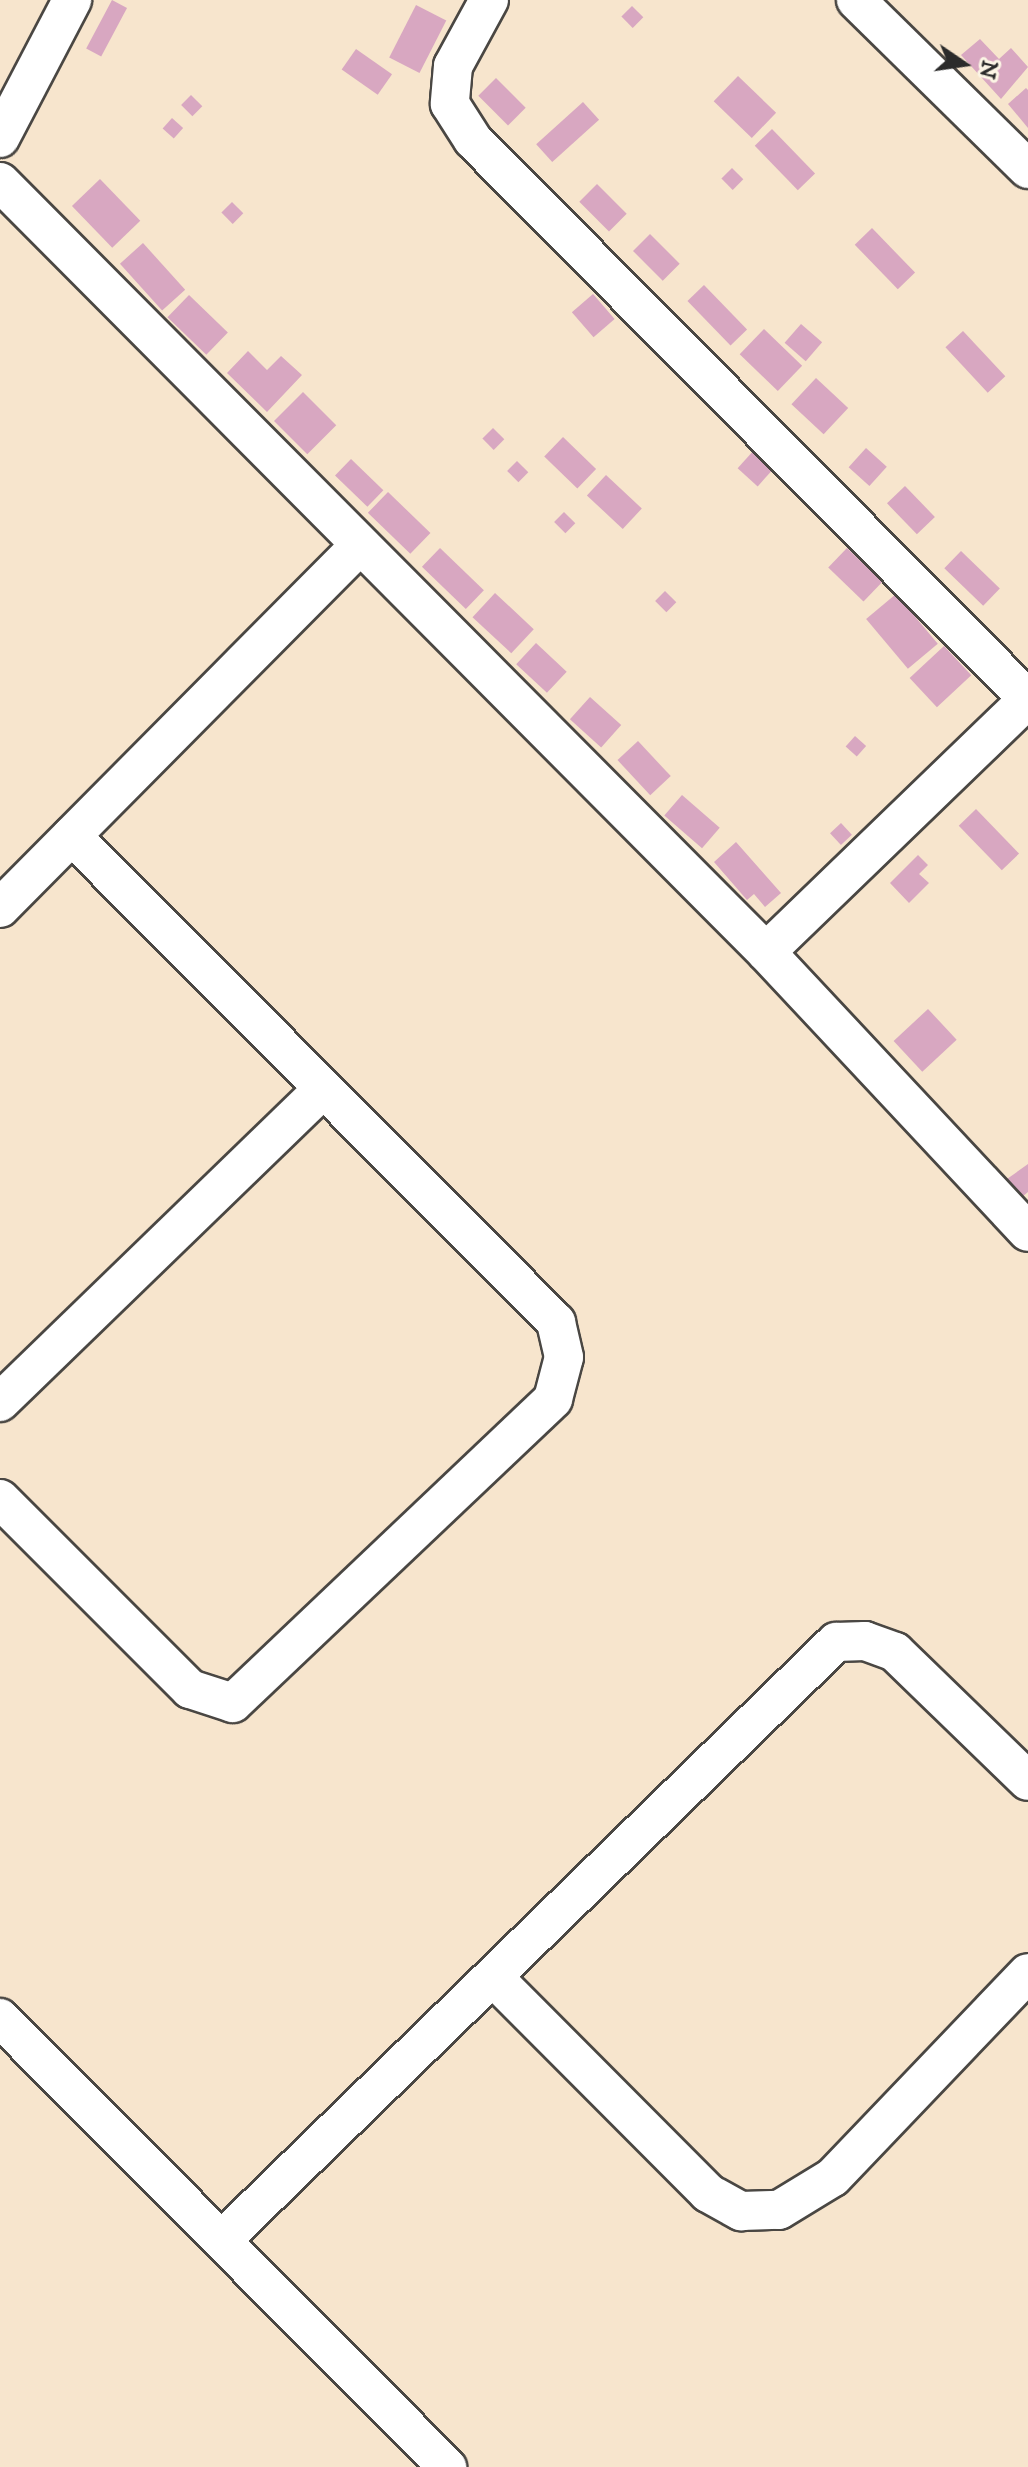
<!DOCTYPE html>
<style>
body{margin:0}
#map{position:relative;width:1028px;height:2467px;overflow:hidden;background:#f7e5cd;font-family:"IM FELL DW Pica",serif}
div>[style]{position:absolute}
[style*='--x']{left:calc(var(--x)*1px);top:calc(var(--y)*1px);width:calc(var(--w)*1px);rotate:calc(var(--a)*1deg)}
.building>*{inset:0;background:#d8a7c1;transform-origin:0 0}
.roads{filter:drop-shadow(2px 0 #4a4743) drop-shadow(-2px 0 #4a4743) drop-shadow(0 2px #4a4743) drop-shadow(0 -2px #4a4743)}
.street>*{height:38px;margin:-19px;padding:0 19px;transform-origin:19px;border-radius:19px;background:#fff}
span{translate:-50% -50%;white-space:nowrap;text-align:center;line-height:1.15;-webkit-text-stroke:7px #fcf5e5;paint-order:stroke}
.north{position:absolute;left:924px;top:24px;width:80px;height:80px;-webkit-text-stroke:6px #fcf5e5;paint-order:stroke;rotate:103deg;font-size:22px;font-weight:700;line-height:32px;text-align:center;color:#2b2b2b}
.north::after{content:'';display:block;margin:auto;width:28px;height:36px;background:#2b2b2b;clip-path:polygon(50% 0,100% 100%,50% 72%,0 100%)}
</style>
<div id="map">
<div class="building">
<i style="left:112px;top:0;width:17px;height:55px;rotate:28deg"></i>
<i style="left:416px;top:5px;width:34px;height:59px;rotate:27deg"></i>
<i style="left:632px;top:6px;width:16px;height:15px;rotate:45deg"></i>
<i style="clip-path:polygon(980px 39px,999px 59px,1011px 48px,1028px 67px,1001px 99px,961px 55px)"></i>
<i style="left:356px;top:49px;width:44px;height:25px;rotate:35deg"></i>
<i style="left:738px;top:76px;width:53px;height:35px;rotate:44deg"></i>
<i style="left:496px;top:78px;width:42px;height:25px;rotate:45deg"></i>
<i style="clip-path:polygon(1026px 88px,1028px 90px,1028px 128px,1008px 104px)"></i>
<i style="left:191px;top:95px;width:16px;height:14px;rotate:45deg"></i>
<i style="left:583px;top:102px;width:24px;height:63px;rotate:48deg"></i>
<i style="left:172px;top:118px;width:15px;height:14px;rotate:42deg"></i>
<i style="left:772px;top:129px;width:62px;height:24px;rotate:46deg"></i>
<i style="left:732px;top:168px;width:16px;height:15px;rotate:45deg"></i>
<i style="left:100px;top:179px;width:58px;height:39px;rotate:46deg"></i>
<i style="left:597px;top:184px;width:42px;height:25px;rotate:45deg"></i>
<i style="left:232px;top:202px;width:16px;height:15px;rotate:45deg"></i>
<i style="left:872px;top:228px;width:62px;height:24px;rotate:46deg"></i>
<i style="left:650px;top:234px;width:42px;height:24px;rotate:45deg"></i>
<i style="left:143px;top:243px;width:63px;height:31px;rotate:48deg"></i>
<i style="left:704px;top:285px;width:62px;height:23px;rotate:46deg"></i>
<i style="left:593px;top:294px;width:33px;height:28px;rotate:49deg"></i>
<i style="left:189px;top:295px;width:54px;height:31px;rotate:44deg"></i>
<i style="left:801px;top:324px;width:28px;height:25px;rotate:41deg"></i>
<i style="left:764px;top:329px;width:53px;height:35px;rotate:44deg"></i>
<i style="left:963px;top:331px;width:62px;height:24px;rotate:47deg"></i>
<i style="clip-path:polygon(248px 351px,267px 370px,281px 356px,302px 375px,267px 412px,227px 373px)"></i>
<i style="left:816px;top:378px;width:44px;height:36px;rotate:43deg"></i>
<i style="left:303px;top:392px;width:47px;height:41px;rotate:45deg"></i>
<i style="left:493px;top:428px;width:16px;height:15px;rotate:45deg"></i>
<i style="left:563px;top:437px;width:46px;height:27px;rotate:44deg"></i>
<i style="left:866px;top:448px;width:28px;height:26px;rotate:42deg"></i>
<i style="left:755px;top:449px;width:27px;height:26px;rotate:42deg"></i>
<i style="left:351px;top:459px;width:45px;height:23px;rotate:44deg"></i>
<i style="left:517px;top:461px;width:16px;height:14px;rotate:45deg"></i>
<i style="left:606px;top:475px;width:49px;height:28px;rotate:43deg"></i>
<i style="left:905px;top:486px;width:43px;height:25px;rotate:46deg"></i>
<i style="left:388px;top:492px;width:59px;height:29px;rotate:44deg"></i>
<i style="left:564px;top:512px;width:16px;height:14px;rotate:45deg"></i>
<i style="left:440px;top:548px;width:61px;height:26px;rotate:44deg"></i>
<i style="left:847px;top:548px;width:49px;height:27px;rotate:44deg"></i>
<i style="left:961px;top:551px;width:54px;height:24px;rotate:44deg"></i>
<i style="left:665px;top:591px;width:16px;height:14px;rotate:45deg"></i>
<i style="left:495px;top:593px;width:53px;height:33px;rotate:43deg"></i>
<i style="left:896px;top:594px;width:65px;height:39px;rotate:50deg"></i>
<i style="left:536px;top:643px;width:42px;height:29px;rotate:43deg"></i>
<i style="left:944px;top:646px;width:40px;height:47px;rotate:47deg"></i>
<i style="left:590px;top:697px;width:42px;height:30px;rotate:42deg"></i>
<i style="left:855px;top:736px;width:15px;height:14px;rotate:42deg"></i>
<i style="left:638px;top:741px;width:48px;height:28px;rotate:47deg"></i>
<i style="left:682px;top:795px;width:50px;height:27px;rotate:41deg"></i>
<i style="left:976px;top:809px;width:62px;height:24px;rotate:46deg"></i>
<i style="left:841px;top:823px;width:16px;height:15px;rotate:47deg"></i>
<i style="clip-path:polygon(736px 842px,781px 893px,765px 907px,754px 894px,747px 900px,714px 862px)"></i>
<i style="clip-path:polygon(918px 855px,928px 865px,919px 874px,929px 883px,909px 903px,890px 883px)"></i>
<i style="left:928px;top:1009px;width:42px;height:47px;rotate:47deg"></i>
<i style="clip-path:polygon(1028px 1164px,1028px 1192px,1022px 1197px,1007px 1179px)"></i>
</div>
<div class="roads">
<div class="street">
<i style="--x:489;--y:0;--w:75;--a:118.6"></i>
<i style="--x:453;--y:66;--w:38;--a:95"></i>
<i style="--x:450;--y:104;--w:43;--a:57.4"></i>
<i style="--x:473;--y:140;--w:788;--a:45.21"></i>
<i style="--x:856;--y:0;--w:241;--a:44.5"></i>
<i style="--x:0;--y:138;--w:156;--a:-62.4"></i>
<i style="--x:0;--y:182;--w:1086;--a:45.15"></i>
<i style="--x:766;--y:952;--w:383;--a:46.9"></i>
<i style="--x:0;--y:908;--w:508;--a:-45.24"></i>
<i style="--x:766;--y:952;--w:364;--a:-44"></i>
<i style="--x:0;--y:1402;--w:450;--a:-44.1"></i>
<i style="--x:0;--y:1499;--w:269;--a:45"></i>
<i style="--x:190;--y:1689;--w:45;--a:18"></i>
<i style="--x:233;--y:1703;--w:441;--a:-43.5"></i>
<i style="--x:553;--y:1399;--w:43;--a:-75.3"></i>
<i style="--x:564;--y:1357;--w:36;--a:-103"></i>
<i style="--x:556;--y:1322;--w:686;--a:-134.88"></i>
<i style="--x:495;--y:1979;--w:302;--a:45.1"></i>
<i style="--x:708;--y:2193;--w:38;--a:29"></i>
<i style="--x:741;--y:2211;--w:38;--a:-2"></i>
<i style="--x:779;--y:2210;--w:63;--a:-31.4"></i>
<i style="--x:833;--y:2177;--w:282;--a:-46.3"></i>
<i style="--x:0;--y:2018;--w:634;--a:45.13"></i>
<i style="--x:225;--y:2237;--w:853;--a:-44.24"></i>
<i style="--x:836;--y:1642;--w:29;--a:-2"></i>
<i style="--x:865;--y:1641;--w:32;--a:20"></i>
<i style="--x:895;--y:1652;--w:185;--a:44.1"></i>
</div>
</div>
<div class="north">N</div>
</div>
